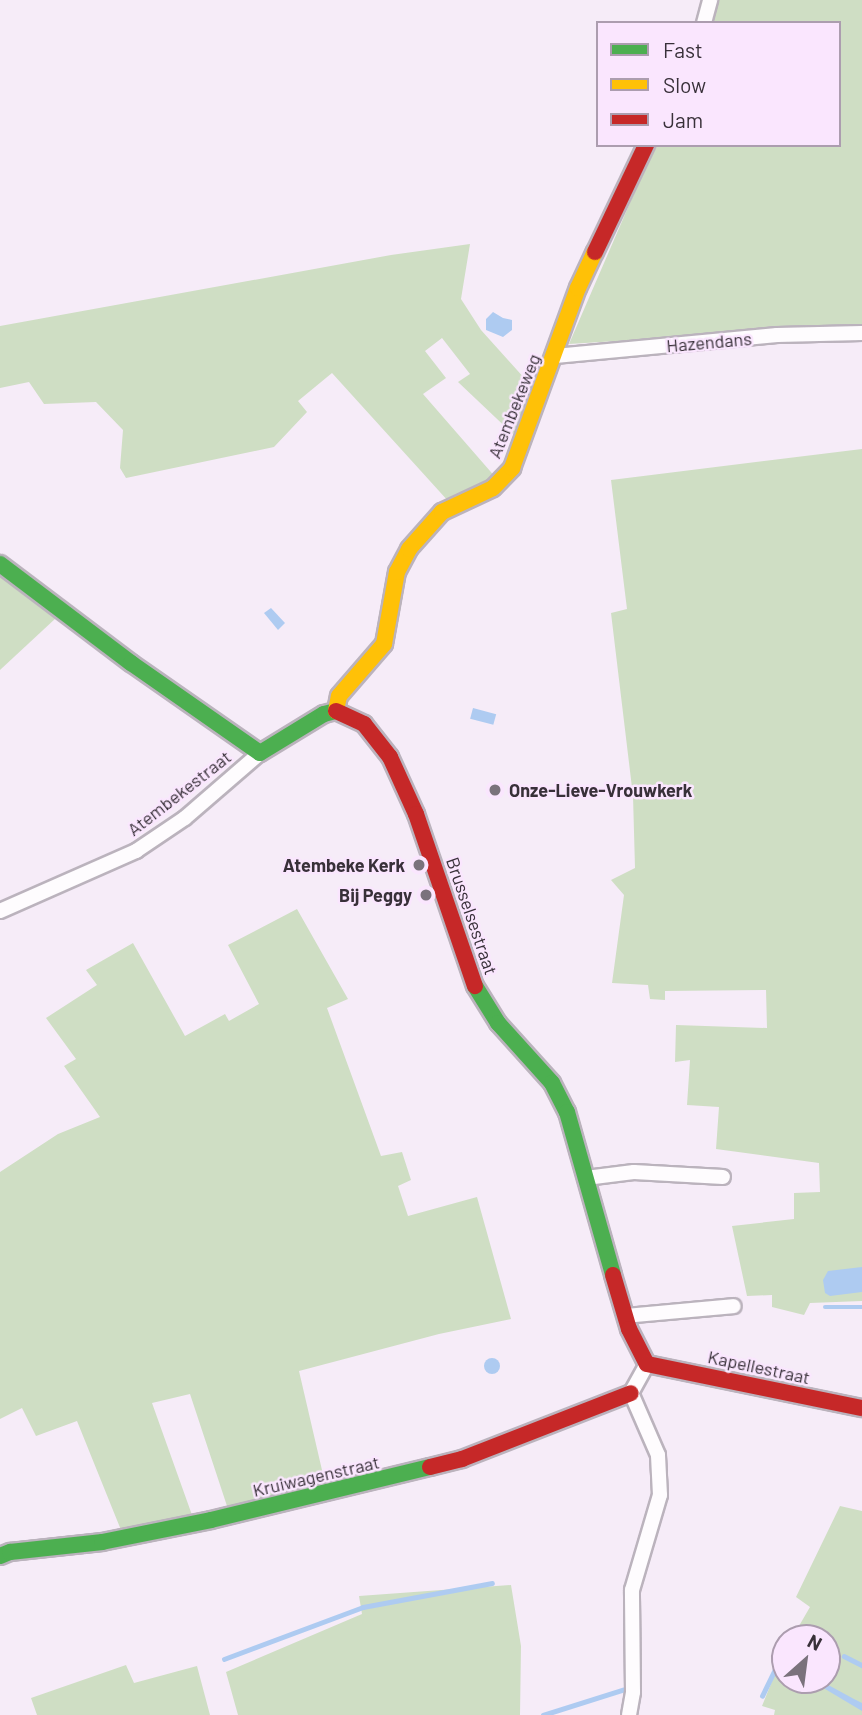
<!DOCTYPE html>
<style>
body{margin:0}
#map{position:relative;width:862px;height:1715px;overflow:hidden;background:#f6ecf8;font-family:Barlow,sans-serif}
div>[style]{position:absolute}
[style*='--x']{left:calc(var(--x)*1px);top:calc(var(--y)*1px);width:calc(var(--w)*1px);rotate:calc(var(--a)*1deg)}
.green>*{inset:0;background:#cfdec4}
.water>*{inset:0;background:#aecbf1;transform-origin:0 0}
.round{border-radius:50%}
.stream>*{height:4.5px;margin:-2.25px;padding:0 2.25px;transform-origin:2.25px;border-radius:2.25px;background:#aecbf1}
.roads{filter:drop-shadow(2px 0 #bbb3bd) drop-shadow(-2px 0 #bbb3bd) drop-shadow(0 2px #bbb3bd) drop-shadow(0 -2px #bbb3bd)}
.street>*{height:14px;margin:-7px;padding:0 7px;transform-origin:7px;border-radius:7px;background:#fefcfe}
.fast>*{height:16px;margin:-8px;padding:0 8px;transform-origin:8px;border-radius:8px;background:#4caf50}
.slow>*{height:16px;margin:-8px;padding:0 8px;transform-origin:8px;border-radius:8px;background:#ffc107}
.jam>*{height:16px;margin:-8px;padding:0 8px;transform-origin:8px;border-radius:8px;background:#c62828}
.dots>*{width:19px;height:19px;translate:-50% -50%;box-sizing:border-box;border:4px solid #fae6fe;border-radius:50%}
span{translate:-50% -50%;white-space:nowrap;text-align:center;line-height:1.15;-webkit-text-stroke:5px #fae6fe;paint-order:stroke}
.street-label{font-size:18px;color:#383039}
.poi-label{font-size:18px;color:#383039;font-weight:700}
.left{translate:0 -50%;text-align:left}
.right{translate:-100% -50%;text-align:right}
.legend{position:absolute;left:596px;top:21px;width:245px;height:126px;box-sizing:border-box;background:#fae6fe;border:2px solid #ac9daf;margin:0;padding:9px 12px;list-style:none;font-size:21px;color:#383039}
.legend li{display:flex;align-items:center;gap:14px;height:35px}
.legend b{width:35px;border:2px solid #ac9daf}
.north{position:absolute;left:771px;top:1624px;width:70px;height:70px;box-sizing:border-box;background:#fae6fe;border:2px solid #ac9daf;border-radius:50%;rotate:28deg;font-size:19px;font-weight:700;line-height:28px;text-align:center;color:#383039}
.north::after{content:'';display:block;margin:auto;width:24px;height:32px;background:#7a727c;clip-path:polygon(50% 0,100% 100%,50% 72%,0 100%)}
</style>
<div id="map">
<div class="green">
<i style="clip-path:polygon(718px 0,862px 0,862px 329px,774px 331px,569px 344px,655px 145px,839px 145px,839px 23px,712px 23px)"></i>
<i style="clip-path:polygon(470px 244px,461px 299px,481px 330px,535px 390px,516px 437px,458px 382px,470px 374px,442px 338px,425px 351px,446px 378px,423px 394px,497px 479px,449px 502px,332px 373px,298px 401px,307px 412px,274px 447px,126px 478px,120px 468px,123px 430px,96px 402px,44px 404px,29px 382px,0 388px,0 326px,391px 255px)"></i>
<i style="clip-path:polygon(862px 449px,862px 1301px,810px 1303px,804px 1315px,772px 1307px,772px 1295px,747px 1296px,732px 1226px,794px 1219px,794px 1193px,820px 1192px,819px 1163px,716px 1149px,719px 1107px,687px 1105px,690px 1060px,675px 1062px,676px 1025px,767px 1028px,766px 990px,665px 991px,665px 1000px,650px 999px,648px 985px,612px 983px,624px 895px,611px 880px,635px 868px,633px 796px,611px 613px,627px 609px,611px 480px)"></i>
<i style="clip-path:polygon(0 575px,56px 618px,0 670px)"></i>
<i style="clip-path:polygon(297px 909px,348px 999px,327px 1008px,381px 1156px,402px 1152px,411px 1180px,398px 1186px,408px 1216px,477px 1197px,511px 1319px,439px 1334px,299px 1371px,325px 1483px,227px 1506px,190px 1394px,152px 1403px,192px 1515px,121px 1530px,77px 1421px,36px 1436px,22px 1408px,0 1419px,0 1172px,58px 1134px,100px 1117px,64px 1066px,76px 1059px,46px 1018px,97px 985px,86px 970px,133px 943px,185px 1036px,225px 1014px,229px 1021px,259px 1004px,228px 945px)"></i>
<i style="clip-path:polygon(840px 1506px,862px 1511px,862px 1715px,774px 1715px,775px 1710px,762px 1706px,785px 1649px,785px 1680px,827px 1680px,827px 1638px,792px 1638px,810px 1607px,796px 1597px)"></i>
<i style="clip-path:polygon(511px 1585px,521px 1646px,520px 1715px,238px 1715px,226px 1672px,362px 1614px,359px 1596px)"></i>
<i style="clip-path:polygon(126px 1665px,134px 1683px,197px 1666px,210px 1715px,37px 1715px,31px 1698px)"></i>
</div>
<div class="water">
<i style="clip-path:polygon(493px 312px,503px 318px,512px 320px,512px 330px,503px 337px,486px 330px,486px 319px)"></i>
<i style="clip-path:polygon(271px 608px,285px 623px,278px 630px,264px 613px)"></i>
<i style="left:473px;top:708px;width:24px;height:11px;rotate:15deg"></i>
<i style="clip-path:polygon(862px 1267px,862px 1292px,830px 1296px,825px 1293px,823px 1280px,828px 1271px)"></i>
<i class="round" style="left:484px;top:1358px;width:16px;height:16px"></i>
<i style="clip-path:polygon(810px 1680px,819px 1680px,854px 1699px,862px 1703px,862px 1711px)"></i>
</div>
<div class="stream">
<i style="--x:825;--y:1307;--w:37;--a:0"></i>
<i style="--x:844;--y:1656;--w:20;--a:27"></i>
<i style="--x:224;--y:1659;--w:148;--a:-20.5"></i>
<i style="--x:363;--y:1607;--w:131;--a:-10.5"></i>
<i style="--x:762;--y:1696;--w:41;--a:-64.1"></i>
<i style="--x:543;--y:1715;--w:86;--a:-17.6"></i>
</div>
<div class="roads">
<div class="street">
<i style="--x:704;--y:23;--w:24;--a:-75"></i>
<i style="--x:555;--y:356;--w:223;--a:-5.4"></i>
<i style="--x:777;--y:335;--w:85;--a:-1.3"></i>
<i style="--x:0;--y:911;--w:149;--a:-23.8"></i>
<i style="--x:136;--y:851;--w:59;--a:-34"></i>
<i style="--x:185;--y:818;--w:99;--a:-40.9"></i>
<i style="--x:586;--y:1178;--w:48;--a:-7.1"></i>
<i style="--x:634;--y:1172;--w:89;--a:3.2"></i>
<i style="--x:625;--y:1316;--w:109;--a:-5.2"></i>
<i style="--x:629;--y:1715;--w:23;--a:-80"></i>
<i style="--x:633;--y:1692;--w:102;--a:-90.6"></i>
<i style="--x:632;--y:1590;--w:99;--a:-73.6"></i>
<i style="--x:660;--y:1495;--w:40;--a:-92.9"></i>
<i style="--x:658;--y:1455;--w:68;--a:-113.5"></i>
<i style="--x:631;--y:1393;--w:33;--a:-61"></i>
</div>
<div class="fast">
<i style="--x:0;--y:564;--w:164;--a:37.1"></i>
<i style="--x:131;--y:663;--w:157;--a:34.9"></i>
<i style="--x:260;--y:753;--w:75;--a:-31.4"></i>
<i style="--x:324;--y:714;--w:12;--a:-14"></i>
<i style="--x:475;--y:986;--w:44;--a:58.1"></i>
<i style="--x:498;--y:1023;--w:81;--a:48"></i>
<i style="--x:552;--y:1083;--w:33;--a:63"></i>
<i style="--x:567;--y:1112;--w:169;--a:74.2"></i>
<i style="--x:0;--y:1556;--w:11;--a:-22"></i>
<i style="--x:10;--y:1552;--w:93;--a:-6.2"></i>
<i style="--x:102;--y:1542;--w:111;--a:-11.4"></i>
<i style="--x:211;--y:1520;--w:225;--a:-13.6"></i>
</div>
<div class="slow">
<i style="--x:336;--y:711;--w:15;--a:-79"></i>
<i style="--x:339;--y:696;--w:69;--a:-49.1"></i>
<i style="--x:384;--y:644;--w:73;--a:-79.8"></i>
<i style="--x:397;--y:572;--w:26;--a:-62"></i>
<i style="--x:409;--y:549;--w:50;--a:-48.3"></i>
<i style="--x:442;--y:512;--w:56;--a:-25.2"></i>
<i style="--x:493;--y:488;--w:28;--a:-46"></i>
<i style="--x:512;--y:468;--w:192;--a:-69.9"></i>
<i style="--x:578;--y:288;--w:40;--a:-65"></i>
</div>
<div class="jam">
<i style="--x:595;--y:252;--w:119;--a:-64.5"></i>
<i style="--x:336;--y:711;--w:31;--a:25"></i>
<i style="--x:364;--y:724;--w:42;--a:51.8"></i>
<i style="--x:390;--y:757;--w:63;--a:65.5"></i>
<i style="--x:416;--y:814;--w:182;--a:71.1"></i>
<i style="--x:613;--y:1275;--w:56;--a:73.5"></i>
<i style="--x:629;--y:1329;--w:39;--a:63"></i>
<i style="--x:647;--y:1364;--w:219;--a:11.6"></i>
<i style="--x:430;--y:1467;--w:33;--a:-14"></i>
<i style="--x:462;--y:1459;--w:181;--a:-21.3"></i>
</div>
</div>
<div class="dots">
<i style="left:495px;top:790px;background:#7a727c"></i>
<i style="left:419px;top:865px;background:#7a727c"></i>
<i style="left:426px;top:895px;background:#7a727c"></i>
</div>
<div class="street-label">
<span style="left:709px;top:342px;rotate:-5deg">Hazendans</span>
<span style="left:514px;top:406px;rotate:-68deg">Atembekeweg</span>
<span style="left:179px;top:793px;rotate:-38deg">Atembekestraat</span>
<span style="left:472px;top:916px;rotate:71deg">Brusselsestraat</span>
<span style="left:759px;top:1367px;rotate:12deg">Kapellestraat</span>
<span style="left:316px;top:1476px;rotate:-13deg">Kruiwagenstraat</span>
</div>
<div class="poi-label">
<span class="left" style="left:509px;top:790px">Onze-Lieve-Vrouwkerk</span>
<span class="right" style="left:405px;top:865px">Atembeke Kerk</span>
<span class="right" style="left:412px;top:895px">Bij Peggy</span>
</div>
<ul class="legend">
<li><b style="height:9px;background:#4caf50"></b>Fast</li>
<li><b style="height:9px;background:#ffc107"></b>Slow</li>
<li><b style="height:9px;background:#c62828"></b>Jam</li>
</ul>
<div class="north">N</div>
</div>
